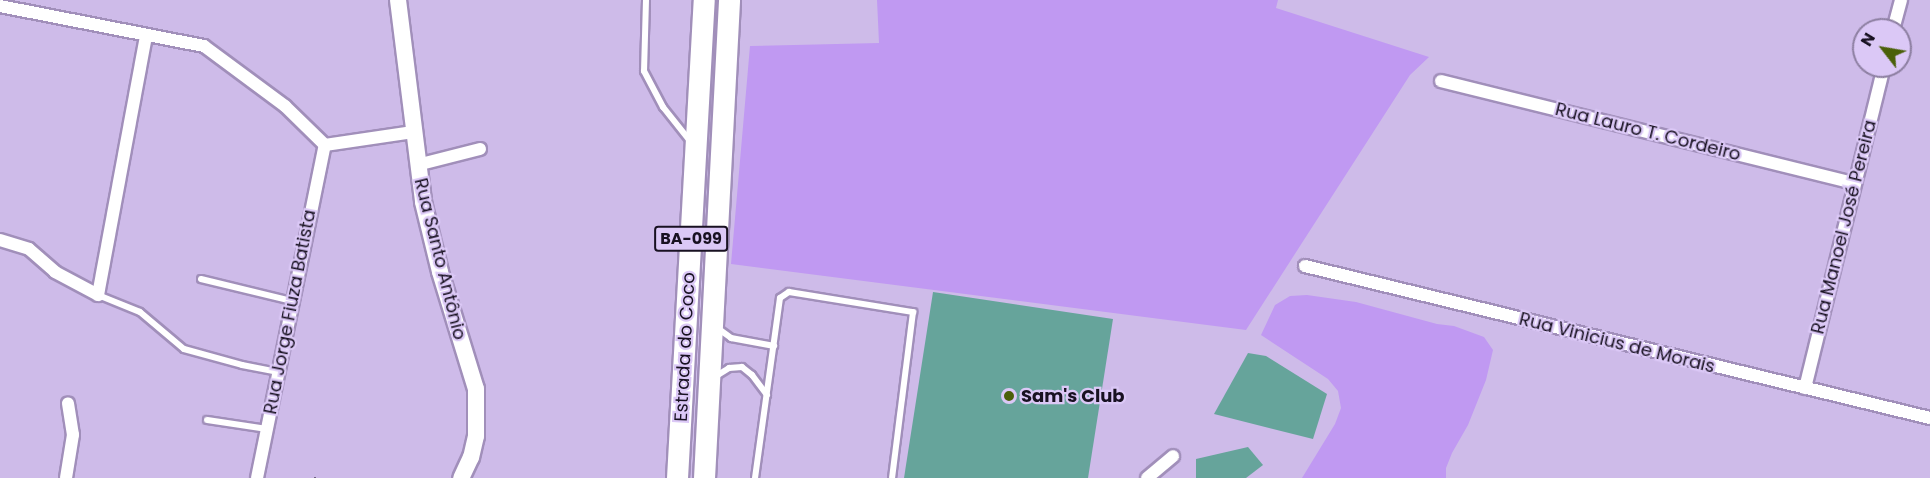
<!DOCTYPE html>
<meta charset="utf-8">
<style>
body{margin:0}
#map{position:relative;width:1930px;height:478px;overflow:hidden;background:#cebbe9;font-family:Poppins,sans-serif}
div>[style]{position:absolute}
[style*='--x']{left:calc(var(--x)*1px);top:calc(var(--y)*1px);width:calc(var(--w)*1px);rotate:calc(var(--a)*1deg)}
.green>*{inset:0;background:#c099f2}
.building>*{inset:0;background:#66a49b}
.path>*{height:2px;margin-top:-1px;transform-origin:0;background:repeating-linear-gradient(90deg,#6f6381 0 3px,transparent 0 6px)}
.roads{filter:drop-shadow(2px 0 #a18fba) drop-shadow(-2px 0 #a18fba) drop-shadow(0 2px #a18fba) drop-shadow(0 -2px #a18fba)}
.service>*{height:6px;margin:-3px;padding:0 3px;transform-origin:3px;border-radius:3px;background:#fff}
.minor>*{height:12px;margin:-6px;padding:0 6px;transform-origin:6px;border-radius:6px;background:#fff}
.tertiary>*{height:16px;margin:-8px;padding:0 8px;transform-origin:8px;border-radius:8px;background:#fff}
.trunk>*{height:21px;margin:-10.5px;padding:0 10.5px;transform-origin:10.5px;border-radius:10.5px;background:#fff}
.dots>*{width:16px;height:16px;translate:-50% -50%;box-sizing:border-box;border:3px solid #dbc8f6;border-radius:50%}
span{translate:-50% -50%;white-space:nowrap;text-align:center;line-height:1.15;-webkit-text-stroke:4.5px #dbc8f6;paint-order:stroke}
.shield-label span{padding:2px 4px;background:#dbc8f6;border:2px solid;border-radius:4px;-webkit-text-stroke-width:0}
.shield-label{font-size:16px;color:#181121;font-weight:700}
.street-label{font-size:18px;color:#181121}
.poi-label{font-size:18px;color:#181121;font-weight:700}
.left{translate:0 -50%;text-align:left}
.north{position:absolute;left:1852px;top:18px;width:60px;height:60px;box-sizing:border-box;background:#dbc8f6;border:2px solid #8d7fa1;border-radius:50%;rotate:301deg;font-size:16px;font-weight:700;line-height:24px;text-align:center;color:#181121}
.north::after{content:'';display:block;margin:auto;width:21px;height:27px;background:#4b600a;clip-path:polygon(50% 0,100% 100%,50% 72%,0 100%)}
</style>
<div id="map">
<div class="green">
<i style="clip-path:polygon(877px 0,1278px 0,1276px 8px,1429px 57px,1410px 75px,1246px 330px,731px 264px,750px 46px,879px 43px)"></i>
<i style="clip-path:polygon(1307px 295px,1356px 302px,1437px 324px,1454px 326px,1484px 337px,1493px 350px,1486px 380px,1468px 425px,1452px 453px,1446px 468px,1446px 478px,1302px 478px,1335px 424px,1341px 408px,1338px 391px,1328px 379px,1261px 335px,1275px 305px,1290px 296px)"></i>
</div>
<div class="building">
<i style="clip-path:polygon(933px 292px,1113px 319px,1088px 478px,904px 478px)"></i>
<i style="clip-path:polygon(1248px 353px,1266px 356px,1327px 394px,1313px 439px,1214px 414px)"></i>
<i style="clip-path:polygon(1248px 447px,1263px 465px,1246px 478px,1196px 478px,1196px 459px)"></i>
</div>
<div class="path">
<i style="--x:315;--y:478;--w:1;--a:-90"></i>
</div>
<div class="roads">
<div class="service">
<i style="--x:646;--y:0;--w:71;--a:91.6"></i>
<i style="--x:644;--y:71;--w:41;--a:62.2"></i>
<i style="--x:663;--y:107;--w:43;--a:51.5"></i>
<i style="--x:201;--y:279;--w:94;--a:13.6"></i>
<i style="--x:98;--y:295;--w:45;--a:22"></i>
<i style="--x:140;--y:312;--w:57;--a:40.1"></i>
<i style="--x:184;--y:349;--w:60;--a:15.4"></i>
<i style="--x:242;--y:365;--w:36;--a:11"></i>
<i style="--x:716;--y:327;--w:19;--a:36"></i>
<i style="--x:731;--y:338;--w:44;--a:10.5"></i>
<i style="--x:713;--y:378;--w:19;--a:-32"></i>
<i style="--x:729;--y:368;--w:13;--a:-4"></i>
<i style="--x:742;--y:367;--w:13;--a:39"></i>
<i style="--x:752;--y:375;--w:25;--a:53"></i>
<i style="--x:207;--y:420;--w:61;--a:8.5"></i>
<i style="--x:755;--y:478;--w:182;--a:-82.1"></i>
<i style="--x:780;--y:298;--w:11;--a:-34"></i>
<i style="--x:789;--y:292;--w:126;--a:9.2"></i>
<i style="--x:913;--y:312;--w:167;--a:97.2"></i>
</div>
<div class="minor">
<i style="--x:0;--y:6;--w:208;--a:11.1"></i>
<i style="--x:204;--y:46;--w:101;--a:36.5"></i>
<i style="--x:285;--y:106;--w:56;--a:44.3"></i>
<i style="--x:1893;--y:30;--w:31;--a:-75"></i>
<i style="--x:1441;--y:81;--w:425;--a:13.9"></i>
<i style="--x:325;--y:145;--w:89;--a:-8.4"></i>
<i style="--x:417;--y:165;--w:65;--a:-14.3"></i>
<i style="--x:0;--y:240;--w:30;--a:17"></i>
<i style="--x:29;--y:249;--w:35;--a:41"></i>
<i style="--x:55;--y:272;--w:49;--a:28.1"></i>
<i style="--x:98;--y:295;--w:264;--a:-79.5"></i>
<i style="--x:1305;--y:266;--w:643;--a:13.67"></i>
<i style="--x:1805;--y:388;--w:332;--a:-76.2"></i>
<i style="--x:66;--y:478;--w:44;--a:-80.8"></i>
<i style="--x:73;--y:435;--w:32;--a:-99"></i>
<i style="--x:257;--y:478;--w:340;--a:-78.5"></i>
<i style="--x:1147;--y:478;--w:34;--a:-40"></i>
</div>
<div class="tertiary">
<i style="--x:398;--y:0;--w:204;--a:82.9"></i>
<i style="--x:423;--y:202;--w:72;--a:76.3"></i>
<i style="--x:440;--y:272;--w:122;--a:72.9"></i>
<i style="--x:476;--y:389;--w:47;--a:90"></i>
<i style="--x:476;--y:436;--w:22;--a:103"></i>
<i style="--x:471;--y:457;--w:23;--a:115"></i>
</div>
<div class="trunk">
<i style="--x:677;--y:478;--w:479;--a:-86.8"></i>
<i style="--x:704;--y:478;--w:479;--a:-87"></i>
</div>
</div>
<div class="dots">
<i style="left:1009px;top:396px;background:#4b600a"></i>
</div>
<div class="shield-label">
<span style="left:691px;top:239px">BA-099</span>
</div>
<div class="street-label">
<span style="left:1648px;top:132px;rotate:14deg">Rua Lauro T. Cordeiro</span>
<span style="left:1844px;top:227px;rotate:-76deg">Rua Manoel José Pereira</span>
<span style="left:440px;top:259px;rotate:76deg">Rua Santo Antônio</span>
<span style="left:290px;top:312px;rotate:-79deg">Rua Jorge Fiuza Batista</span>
<span style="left:1617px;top:343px;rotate:14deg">Rua Vinicius de Morais</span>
<span style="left:685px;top:347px;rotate:-87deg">Estrada do Coco</span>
</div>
<div class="poi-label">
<span class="left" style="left:1021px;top:396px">Sam's Club</span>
</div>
<div class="north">N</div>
</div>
